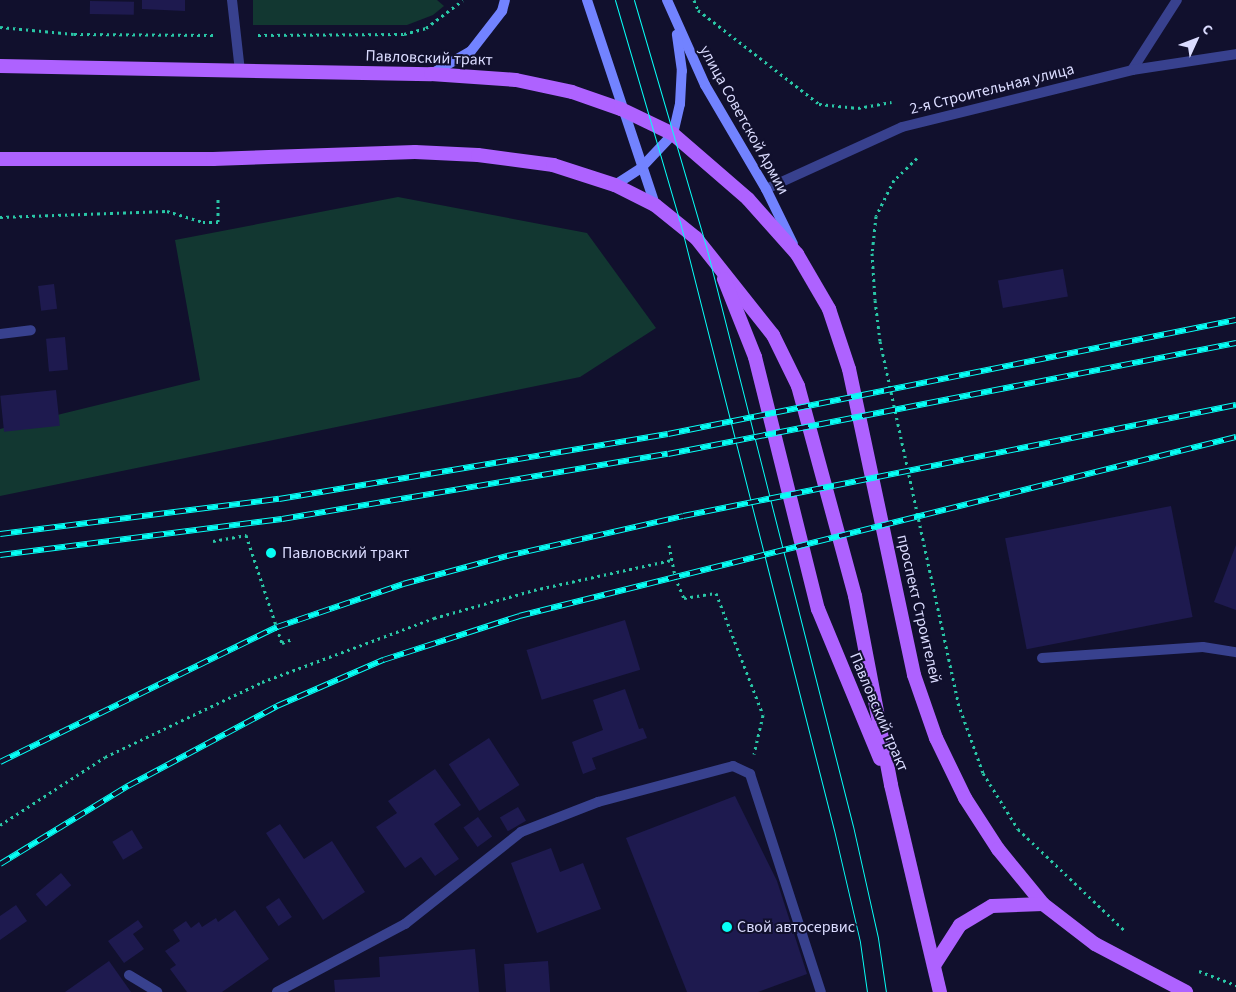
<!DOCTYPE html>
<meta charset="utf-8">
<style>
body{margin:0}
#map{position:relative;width:1236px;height:992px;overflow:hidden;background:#11102d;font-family:"Source Sans 3",sans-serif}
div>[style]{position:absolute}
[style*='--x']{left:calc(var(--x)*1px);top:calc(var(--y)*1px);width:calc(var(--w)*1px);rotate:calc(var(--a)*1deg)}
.green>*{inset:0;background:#123731}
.building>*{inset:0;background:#1e1a4f;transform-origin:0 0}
.path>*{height:3px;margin-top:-1.5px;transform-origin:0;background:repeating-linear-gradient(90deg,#29c6a6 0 2.5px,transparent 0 6.5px)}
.service>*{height:10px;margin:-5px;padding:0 5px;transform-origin:5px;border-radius:5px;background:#38418e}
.minor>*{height:10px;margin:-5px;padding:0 5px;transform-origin:5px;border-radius:5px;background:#38418e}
.secondary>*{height:10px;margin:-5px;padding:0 5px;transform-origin:5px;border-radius:5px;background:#7283ff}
.primary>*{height:14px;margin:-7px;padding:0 7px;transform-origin:7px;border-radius:7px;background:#ae62ff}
.tram>*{height:1px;margin:-0.5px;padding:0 0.5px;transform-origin:0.5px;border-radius:0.5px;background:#07fff5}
.rail>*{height:5.5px;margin-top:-2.75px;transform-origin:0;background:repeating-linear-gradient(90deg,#11102d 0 11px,#07fff5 0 22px);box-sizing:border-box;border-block:1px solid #07fff5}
.dots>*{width:14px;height:14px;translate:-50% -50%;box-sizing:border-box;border:2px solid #11102d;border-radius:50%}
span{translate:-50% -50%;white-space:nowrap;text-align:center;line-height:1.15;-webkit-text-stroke:4px #11102d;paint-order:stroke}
.street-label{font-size:16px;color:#dbdcff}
.poi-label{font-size:16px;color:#dbdcff}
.left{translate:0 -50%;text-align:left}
.north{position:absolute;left:1171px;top:15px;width:50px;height:50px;-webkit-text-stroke:4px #11102d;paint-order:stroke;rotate:47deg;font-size:14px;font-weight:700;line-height:20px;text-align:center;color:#dbdcff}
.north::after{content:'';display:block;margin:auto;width:18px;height:22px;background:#dbdcff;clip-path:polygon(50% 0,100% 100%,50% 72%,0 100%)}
</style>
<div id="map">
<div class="green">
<i style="clip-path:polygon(253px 0,437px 0,444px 6px,433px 15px,407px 25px,253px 25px)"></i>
<i style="clip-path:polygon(398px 197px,587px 233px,656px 328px,580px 377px,0 496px,0 429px,200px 380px,175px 240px)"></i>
</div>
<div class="building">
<i style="clip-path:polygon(142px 0,185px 0,185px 11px,142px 9px)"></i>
<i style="left:90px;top:1px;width:44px;height:13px;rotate:1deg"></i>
<i style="left:1063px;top:269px;width:28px;height:66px;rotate:80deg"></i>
<i style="left:54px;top:284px;width:25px;height:16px;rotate:83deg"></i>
<i style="left:65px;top:337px;width:33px;height:19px;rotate:85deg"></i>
<i style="left:56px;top:390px;width:36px;height:56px;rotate:84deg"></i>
<i style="left:1171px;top:506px;width:113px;height:169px;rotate:79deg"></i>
<i style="clip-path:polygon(1236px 545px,1236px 610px,1214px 602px)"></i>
<i style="left:625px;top:620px;width:52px;height:103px;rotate:73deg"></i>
<i style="clip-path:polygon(625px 689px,639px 729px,643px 728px,647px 738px,592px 758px,596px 769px,583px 774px,572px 742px,603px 730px,593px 700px)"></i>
<i style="left:489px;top:738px;width:56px;height:48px;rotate:57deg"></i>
<i style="clip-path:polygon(435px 769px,461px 805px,434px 824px,459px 859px,435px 876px,421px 857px,405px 868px,376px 827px,397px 813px,388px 801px)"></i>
<i style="clip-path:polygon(735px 796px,777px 881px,807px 974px,758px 992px,687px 992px,626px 838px)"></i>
<i style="left:518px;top:807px;width:16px;height:21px;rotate:60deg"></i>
<i style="left:478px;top:817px;width:24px;height:18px;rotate:54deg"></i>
<i style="clip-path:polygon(280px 824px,304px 859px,332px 841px,365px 892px,323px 920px,266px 833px)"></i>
<i style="left:132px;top:830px;width:21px;height:23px;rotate:59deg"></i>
<i style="clip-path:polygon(551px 848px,560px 872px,583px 863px,601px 909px,537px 933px,511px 863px)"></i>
<i style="left:61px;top:873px;width:16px;height:33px;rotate:50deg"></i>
<i style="left:279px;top:898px;width:23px;height:16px;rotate:56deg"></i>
<i style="clip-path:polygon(16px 905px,27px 921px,0 940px,0 916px)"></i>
<i style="clip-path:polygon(235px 910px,269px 959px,222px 992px,187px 992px,170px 969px,176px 965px,165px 951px,180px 941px,173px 930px,186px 921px,191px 928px,199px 922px,202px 927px,216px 918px,218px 922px)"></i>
<i style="clip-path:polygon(138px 920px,143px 927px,133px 934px,144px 949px,124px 963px,108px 941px)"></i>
<i style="clip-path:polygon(475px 949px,479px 992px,335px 992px,334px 980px,380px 977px,379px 957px)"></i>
<i style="clip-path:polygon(109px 961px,131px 992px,65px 992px)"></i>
<i style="left:548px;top:961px;width:31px;height:44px;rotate:86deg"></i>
</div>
<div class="path">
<i style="--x:694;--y:0;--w:11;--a:68"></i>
<i style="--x:698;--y:10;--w:153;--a:37.8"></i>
<i style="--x:819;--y:104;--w:39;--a:6"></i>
<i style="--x:858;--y:108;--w:34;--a:-10"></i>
<i style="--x:0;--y:27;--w:74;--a:5.4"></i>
<i style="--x:74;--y:34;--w:140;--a:0.4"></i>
<i style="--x:258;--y:35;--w:146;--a:-0.4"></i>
<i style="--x:404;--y:34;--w:23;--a:-15"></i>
<i style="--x:426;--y:28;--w:46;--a:-37.1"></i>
<i style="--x:917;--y:158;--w:32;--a:136"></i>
<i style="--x:894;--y:180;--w:40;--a:116.6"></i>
<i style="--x:876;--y:216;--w:37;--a:96"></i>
<i style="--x:872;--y:253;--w:47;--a:86.3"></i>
<i style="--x:875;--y:300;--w:41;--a:83"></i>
<i style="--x:880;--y:341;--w:370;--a:77.8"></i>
<i style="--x:958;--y:703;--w:74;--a:70.3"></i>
<i style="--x:983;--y:773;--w:66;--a:58"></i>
<i style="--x:1018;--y:829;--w:149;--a:43.6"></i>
<i style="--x:0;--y:217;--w:167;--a:-2.1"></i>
<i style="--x:167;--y:211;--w:38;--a:17"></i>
<i style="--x:203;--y:222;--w:15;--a:0"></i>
<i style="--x:218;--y:222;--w:26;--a:-90"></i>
<i style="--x:213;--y:541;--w:34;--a:-10"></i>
<i style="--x:246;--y:535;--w:114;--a:71.6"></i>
<i style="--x:282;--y:643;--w:9;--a:-21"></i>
<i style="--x:669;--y:545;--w:33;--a:79"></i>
<i style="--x:675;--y:577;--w:23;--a:67"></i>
<i style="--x:684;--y:598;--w:32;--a:-9"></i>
<i style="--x:716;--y:593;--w:131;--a:68.9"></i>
<i style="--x:763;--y:715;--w:40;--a:103"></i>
<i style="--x:0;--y:825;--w:125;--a:-32.9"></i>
<i style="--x:105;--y:757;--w:174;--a:-25.5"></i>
<i style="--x:262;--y:682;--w:184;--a:-20.4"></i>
<i style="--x:434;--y:618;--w:104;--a:-15.6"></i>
<i style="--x:534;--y:590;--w:141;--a:-12.3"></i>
<i style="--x:1199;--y:971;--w:40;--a:21"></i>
</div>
<div class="service">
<i style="--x:232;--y:0;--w:71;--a:83.6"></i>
<i style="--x:1132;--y:70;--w:83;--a:-57.3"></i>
<i style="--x:0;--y:334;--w:31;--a:-7"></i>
<i style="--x:1042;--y:658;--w:161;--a:-3.9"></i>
<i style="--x:1203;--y:647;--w:33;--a:9"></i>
<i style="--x:129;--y:975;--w:33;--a:31"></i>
<i style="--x:277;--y:992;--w:145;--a:-28"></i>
<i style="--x:405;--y:924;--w:148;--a:-38.4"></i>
<i style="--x:521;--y:832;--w:83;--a:-21.3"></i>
<i style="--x:598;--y:802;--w:140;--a:-14.9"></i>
<i style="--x:733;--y:766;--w:19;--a:25"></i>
<i style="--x:750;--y:774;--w:229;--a:72"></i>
</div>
<div class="minor">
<i style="--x:766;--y:189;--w:149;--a:-24.5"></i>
<i style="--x:902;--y:127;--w:237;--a:-13.9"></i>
<i style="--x:1132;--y:70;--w:105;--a:-8.7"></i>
</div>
<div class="secondary">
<i style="--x:587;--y:0;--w:216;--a:71.6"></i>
<i style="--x:667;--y:0;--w:93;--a:65.9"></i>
<i style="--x:705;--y:85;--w:121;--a:59.6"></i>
<i style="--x:766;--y:189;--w:61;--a:63.9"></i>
<i style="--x:431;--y:74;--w:46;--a:-29.9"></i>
<i style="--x:471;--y:51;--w:51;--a:-52.2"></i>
<i style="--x:502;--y:11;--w:11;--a:-75"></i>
<i style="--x:615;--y:185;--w:31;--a:-33"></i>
<i style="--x:641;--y:168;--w:47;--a:-46.7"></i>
<i style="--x:673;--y:134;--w:31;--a:-77"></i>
<i style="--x:680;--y:104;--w:33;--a:-87"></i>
<i style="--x:682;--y:71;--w:37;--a:-98"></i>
</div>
<div class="primary">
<i style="--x:0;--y:66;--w:431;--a:1.1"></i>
<i style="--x:431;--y:74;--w:85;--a:4"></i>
<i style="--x:516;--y:80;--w:57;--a:12.1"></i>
<i style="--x:572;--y:92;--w:52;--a:19.1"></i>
<i style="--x:621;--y:109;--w:58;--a:25.7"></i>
<i style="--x:673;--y:134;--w:99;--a:40.9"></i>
<i style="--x:748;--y:199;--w:74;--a:48.3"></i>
<i style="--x:797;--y:254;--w:64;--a:59.8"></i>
<i style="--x:829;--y:309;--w:63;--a:71.6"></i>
<i style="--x:849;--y:369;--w:313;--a:78"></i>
<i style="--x:914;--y:675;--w:67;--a:70.8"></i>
<i style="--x:936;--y:738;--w:67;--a:64.2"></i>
<i style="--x:965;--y:798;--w:61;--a:57.1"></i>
<i style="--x:998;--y:849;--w:71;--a:50.7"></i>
<i style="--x:1043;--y:904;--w:66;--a:37.6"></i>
<i style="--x:1095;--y:944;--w:103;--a:27.8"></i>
<i style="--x:0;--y:159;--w:213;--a:0"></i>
<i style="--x:213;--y:159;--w:202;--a:-2"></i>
<i style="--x:415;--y:152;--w:63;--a:2.7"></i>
<i style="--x:478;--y:155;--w:76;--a:7.6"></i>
<i style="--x:553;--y:165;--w:65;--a:17.9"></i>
<i style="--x:615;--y:185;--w:45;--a:26.6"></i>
<i style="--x:655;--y:205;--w:53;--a:38.8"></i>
<i style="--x:696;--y:238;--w:124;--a:51.6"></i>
<i style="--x:773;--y:335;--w:57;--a:63.9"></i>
<i style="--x:798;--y:386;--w:218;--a:74.8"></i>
<i style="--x:855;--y:596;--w:192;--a:79.2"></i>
<i style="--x:891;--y:785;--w:213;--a:76.7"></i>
<i style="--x:724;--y:279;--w:84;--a:68.3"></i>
<i style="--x:755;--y:357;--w:260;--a:76"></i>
<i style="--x:818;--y:609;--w:162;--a:67.5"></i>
<i style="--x:935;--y:964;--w:46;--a:-57.3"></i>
<i style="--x:960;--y:925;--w:37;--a:-31"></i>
<i style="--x:992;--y:906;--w:51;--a:-2.2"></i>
</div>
<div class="tram">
<i style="--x:615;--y:0;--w:235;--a:73.7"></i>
<i style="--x:681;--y:226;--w:623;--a:75.79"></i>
<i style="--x:834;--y:830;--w:115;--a:76.9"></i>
<i style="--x:860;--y:942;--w:50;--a:82"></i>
<i style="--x:634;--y:0;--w:260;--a:73.7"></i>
<i style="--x:707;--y:250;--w:594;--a:75.78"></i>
<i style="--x:853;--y:826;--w:115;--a:77.4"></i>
<i style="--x:878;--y:938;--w:55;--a:81.6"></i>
</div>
<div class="rail">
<i style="--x:0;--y:534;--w:281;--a:-7.2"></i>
<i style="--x:279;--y:499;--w:394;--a:-9.5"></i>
<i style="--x:668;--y:434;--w:579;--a:-11.35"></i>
<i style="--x:0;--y:555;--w:284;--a:-7.3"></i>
<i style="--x:282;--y:519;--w:391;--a:-9.6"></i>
<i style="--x:668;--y:454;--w:579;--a:-11.06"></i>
<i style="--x:0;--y:762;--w:308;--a:-26"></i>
<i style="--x:277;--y:627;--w:133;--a:-18.8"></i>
<i style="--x:403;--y:584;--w:108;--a:-15.1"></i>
<i style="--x:507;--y:556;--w:180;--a:-12.8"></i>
<i style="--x:683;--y:516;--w:564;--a:-11.35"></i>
<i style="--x:0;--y:864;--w:150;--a:-31.4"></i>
<i style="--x:128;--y:786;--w:169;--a:-28.2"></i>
<i style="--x:277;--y:706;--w:116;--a:-23.5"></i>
<i style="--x:383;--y:660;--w:143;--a:-17.9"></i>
<i style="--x:519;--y:616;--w:739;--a:-14.02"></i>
</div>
<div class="dots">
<i style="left:271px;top:553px;background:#07fff5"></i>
<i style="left:727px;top:927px;background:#07fff5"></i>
</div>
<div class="street-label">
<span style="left:429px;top:58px;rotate:2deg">Павловский тракт</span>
<span style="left:992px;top:89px;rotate:-14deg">2-я Строительная улица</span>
<span style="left:744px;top:120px;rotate:61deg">улица Советской Армии</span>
<span style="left:919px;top:609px;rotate:77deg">проспект Строителей</span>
<span style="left:879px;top:712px;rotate:67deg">Павловский тракт</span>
</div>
<div class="poi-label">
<span class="left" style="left:282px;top:553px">Павловский тракт</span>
<span class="left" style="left:737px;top:927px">Свой автосервис</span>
</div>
<div class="north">С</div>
</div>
